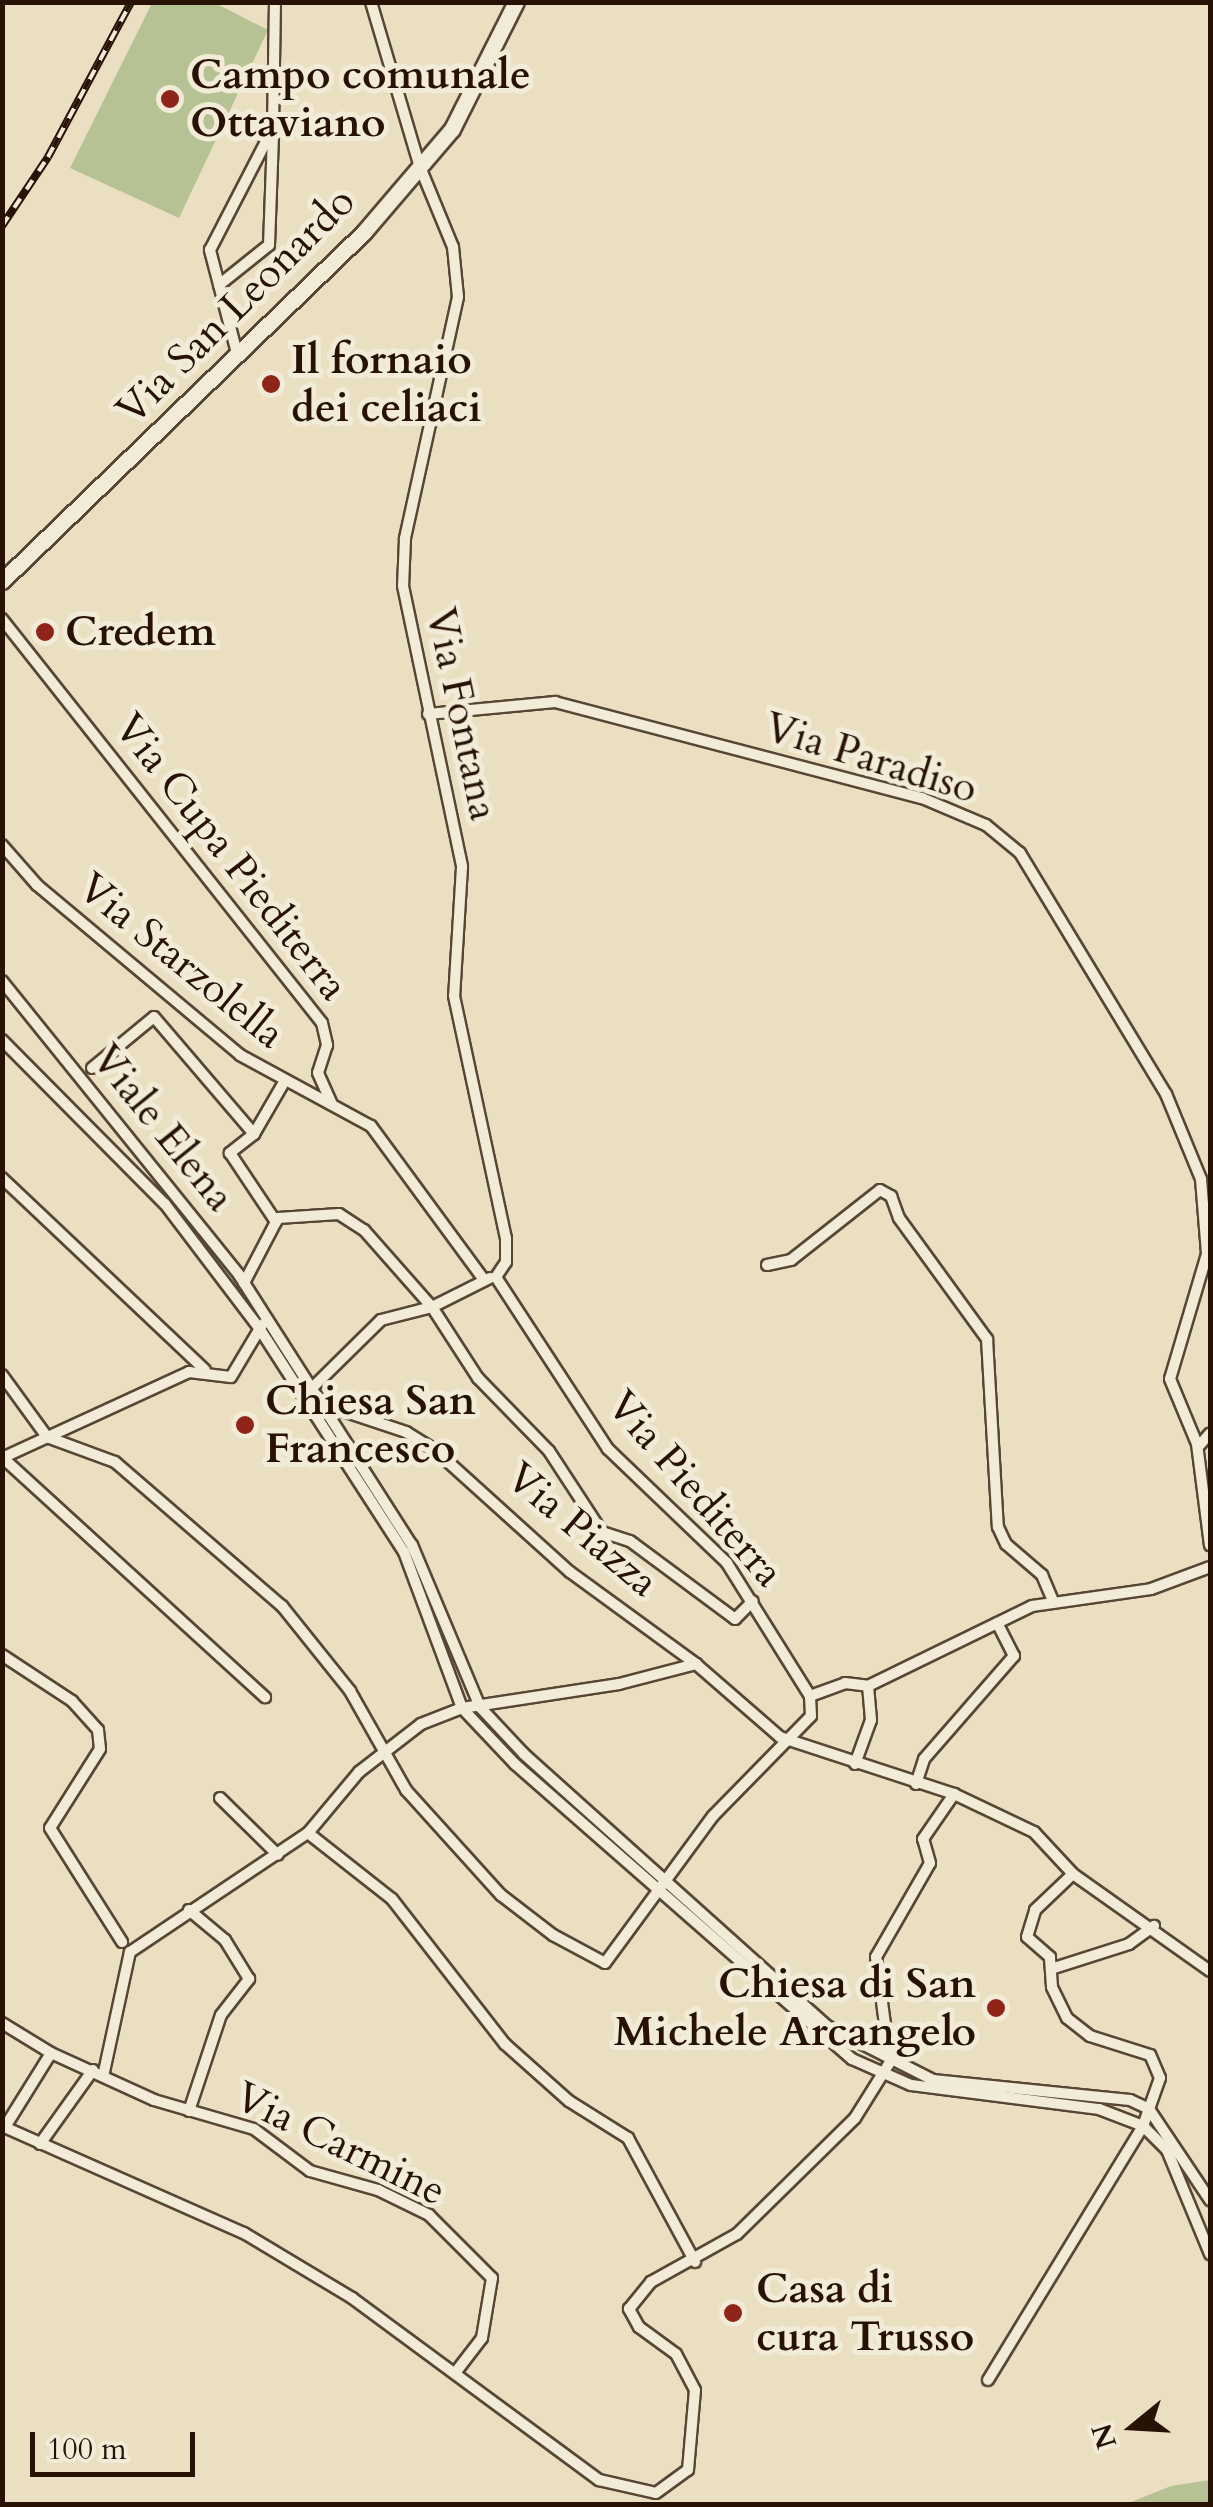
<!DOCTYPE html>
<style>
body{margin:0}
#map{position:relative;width:1213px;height:2507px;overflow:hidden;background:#eae0c1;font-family:Cardo,serif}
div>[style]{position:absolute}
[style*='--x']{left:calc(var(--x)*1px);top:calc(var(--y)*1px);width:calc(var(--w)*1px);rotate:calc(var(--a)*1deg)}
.green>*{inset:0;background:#b6c293}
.roads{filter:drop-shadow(2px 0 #584635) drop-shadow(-2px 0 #584635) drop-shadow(0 2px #584635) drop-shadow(0 -2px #584635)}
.street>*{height:10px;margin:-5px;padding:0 5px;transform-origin:5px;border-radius:5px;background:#f1ebd7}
.secondary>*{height:15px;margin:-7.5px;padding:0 7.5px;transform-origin:7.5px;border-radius:7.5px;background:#f1ebd7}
.rail>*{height:8px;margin-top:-4px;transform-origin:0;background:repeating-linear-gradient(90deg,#f1ebd7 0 11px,#281206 0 22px);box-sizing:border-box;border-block:2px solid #281206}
.dots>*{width:28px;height:28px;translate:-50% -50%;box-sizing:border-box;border:5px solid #f1ebd7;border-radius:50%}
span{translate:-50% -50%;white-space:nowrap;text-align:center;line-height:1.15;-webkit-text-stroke:10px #f1ebd7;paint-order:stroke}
.poi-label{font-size:42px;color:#281206;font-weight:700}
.left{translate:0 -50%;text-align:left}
.right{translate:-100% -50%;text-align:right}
.street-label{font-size:42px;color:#281206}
.frame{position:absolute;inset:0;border:5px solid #281206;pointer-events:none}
.north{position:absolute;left:1083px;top:2377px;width:100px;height:100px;-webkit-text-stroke:8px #f1ebd7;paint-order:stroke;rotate:252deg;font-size:28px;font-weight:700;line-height:40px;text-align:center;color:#281206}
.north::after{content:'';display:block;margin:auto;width:35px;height:45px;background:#281206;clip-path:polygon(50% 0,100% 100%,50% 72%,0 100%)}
.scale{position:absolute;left:30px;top:2432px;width:165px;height:45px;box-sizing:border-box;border:5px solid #281206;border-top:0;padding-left:12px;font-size:30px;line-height:35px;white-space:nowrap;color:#281206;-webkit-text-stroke:8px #f1ebd7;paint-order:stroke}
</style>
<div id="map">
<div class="green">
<i style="clip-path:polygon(152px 3px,215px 3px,268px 30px,179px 218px,70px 168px)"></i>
<i style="clip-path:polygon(1210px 2480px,1210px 2504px,1126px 2504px,1171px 2486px)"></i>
</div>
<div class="roads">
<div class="street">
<i style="--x:371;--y:2;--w:172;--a:73.5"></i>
<i style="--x:420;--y:167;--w:87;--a:67.6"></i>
<i style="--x:453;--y:247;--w:50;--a:84.3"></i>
<i style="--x:458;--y:297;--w:248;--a:102.4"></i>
<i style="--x:405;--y:539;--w:47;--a:92.4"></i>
<i style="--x:403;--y:586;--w:287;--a:78.1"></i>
<i style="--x:462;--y:867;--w:129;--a:93.5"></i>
<i style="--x:454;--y:996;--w:248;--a:77.9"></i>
<i style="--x:506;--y:1238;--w:24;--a:90"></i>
<i style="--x:506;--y:1262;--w:18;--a:124"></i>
<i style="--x:219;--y:285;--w:64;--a:-38.7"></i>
<i style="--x:269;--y:245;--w:110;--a:-87.9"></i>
<i style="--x:238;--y:357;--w:111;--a:-104.7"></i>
<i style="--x:210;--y:250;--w:137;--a:-62.7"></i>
<i style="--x:273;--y:128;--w:126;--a:-89.1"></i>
<i style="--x:2;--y:619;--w:515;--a:51.62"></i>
<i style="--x:322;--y:1023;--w:23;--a:77"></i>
<i style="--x:327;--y:1045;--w:29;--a:108"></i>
<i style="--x:318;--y:1073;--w:34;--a:66"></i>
<i style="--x:428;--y:714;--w:128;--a:-5.4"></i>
<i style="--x:555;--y:702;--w:379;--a:14.7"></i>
<i style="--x:922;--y:798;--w:69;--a:22.9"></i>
<i style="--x:986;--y:825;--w:44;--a:39.5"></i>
<i style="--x:1020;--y:853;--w:282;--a:58.8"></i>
<i style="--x:1166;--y:1094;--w:92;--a:67.6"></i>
<i style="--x:1201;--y:1179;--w:75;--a:85.4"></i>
<i style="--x:1207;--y:1254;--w:130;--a:106.5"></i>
<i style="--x:1170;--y:1379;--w:70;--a:67.4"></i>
<i style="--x:1197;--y:1444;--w:102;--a:82.7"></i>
<i style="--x:2;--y:845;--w:53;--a:48.8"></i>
<i style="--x:37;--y:885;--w:265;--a:39.9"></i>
<i style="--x:240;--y:1055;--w:149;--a:28.5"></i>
<i style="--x:371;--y:1126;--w:191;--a:53.7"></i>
<i style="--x:2;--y:981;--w:378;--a:51.1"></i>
<i style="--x:239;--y:1275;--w:321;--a:57.4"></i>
<i style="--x:412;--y:1545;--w:176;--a:67.2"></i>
<i style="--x:480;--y:1707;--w:64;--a:46.9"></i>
<i style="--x:524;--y:1754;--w:407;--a:41.9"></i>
<i style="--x:827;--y:2026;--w:119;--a:27"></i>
<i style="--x:933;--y:2080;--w:198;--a:5.8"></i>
<i style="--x:1130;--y:2100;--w:21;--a:25"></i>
<i style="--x:1149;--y:2109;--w:110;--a:56.2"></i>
<i style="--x:2;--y:1040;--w:231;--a:45.2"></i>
<i style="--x:165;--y:1204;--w:156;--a:52.8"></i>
<i style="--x:259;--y:1328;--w:267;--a:57.1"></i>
<i style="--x:404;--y:1552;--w:166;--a:69.6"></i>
<i style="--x:462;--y:1708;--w:77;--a:46.6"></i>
<i style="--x:515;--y:1764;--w:448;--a:41.2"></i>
<i style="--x:852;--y:2059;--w:64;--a:23.8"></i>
<i style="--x:911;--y:2085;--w:190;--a:7.3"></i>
<i style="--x:1099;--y:2109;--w:47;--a:21.1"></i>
<i style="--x:1143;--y:2126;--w:34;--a:45"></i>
<i style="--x:1167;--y:2150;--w:113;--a:67.5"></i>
<i style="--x:92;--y:1068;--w:80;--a:-39.4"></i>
<i style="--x:154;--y:1017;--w:154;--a:49.5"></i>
<i style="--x:254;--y:1134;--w:58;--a:-59.9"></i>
<i style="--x:254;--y:1134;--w:31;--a:142"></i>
<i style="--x:230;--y:1153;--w:83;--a:56.3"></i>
<i style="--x:2;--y:1178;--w:279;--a:43.4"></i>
<i style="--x:767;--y:1265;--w:25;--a:-12"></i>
<i style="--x:791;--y:1260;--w:113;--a:-38.2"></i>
<i style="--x:880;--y:1190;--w:13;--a:29"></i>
<i style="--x:891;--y:1196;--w:23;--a:70"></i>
<i style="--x:899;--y:1218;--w:150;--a:54"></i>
<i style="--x:987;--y:1339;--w:188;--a:86.7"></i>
<i style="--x:998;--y:1527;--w:19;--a:65"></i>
<i style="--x:1006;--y:1544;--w:48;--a:40.7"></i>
<i style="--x:1042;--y:1575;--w:30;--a:67"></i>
<i style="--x:244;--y:1283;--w:73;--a:-62.4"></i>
<i style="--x:278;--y:1218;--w:61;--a:-3.8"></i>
<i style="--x:339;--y:1214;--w:30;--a:33"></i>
<i style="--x:364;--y:1230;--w:103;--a:48.6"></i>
<i style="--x:432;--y:1307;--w:85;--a:57.1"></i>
<i style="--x:478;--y:1378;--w:102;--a:45.8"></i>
<i style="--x:549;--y:1451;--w:97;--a:56.8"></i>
<i style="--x:602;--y:1532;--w:29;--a:18"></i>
<i style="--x:630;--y:1541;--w:131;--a:36.6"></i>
<i style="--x:735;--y:1619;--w:25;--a:-45"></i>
<i style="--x:2;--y:1375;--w:77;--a:54"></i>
<i style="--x:47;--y:1437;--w:72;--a:20.2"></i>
<i style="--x:115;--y:1462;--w:221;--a:40.8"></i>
<i style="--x:282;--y:1606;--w:109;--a:51.3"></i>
<i style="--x:350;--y:1691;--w:114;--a:60.5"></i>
<i style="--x:406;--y:1790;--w:142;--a:47.9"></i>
<i style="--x:501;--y:1895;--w:66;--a:37.6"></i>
<i style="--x:553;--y:1935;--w:59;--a:28.3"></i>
<i style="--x:605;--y:1963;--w:182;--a:-53.7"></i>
<i style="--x:713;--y:1816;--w:140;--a:-45.6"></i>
<i style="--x:811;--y:1716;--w:20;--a:-93"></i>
<i style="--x:810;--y:1696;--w:157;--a:-122"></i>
<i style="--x:727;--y:1563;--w:165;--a:-136.2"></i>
<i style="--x:608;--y:1449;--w:205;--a:-123.1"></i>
<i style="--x:309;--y:1391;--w:101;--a:-44.6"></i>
<i style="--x:381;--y:1320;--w:53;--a:-14.3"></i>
<i style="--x:432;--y:1307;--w:65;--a:-26.6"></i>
<i style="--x:316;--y:1402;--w:95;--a:18.4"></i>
<i style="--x:406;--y:1432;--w:36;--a:32"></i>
<i style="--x:436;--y:1451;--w:181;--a:42.1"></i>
<i style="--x:570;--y:1572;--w:156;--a:36.1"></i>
<i style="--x:1198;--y:1447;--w:18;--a:-49"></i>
<i style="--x:2;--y:1458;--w:206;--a:-24.7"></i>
<i style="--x:189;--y:1372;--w:42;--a:6.8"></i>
<i style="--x:231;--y:1377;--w:61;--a:-59.2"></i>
<i style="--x:3;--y:1458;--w:355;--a:42.4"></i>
<i style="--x:2;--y:1655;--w:84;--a:33.3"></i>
<i style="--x:72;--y:1701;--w:39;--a:48"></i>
<i style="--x:98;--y:1730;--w:19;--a:84"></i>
<i style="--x:100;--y:1749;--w:93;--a:122.3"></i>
<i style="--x:50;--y:1828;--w:135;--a:57.7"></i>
<i style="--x:810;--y:1696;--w:37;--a:-20"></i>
<i style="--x:845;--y:1683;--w:23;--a:7"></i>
<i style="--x:868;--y:1686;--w:182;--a:-26"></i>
<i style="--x:1032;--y:1606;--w:120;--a:-8.1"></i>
<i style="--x:1151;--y:1589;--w:63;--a:-20.4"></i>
<i style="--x:855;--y:1764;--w:47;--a:-70"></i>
<i style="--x:871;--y:1720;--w:34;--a:-95"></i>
<i style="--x:916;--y:1784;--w:26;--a:-72"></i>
<i style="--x:924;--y:1759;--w:137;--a:-48.9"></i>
<i style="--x:1014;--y:1656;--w:37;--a:-117"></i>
<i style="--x:220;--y:1798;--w:81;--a:44.5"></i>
<i style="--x:308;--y:1833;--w:107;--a:38.2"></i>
<i style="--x:392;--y:1899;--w:184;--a:52.1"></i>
<i style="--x:505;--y:2044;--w:86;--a:41.7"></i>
<i style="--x:569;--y:2101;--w:70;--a:32.1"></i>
<i style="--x:628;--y:2138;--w:141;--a:61.6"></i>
<i style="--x:1054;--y:1968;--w:79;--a:-17.7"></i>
<i style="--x:1129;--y:1944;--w:31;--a:-36"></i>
<i style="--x:2;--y:2023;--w:57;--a:31.5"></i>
<i style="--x:51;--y:2053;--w:113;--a:24.5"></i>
<i style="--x:154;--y:2100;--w:104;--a:16.2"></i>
<i style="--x:254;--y:2129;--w:70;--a:36.9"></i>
<i style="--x:310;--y:2171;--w:71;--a:15.6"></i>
<i style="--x:378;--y:2190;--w:57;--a:26.1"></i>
<i style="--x:429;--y:2215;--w:89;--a:45"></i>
<i style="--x:492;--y:2278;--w:61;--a:99.5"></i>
<i style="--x:482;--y:2338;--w:44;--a:127.6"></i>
<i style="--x:104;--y:2072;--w:123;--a:-77.8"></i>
<i style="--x:130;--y:1952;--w:214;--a:-33.8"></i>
<i style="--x:308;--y:1833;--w:80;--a:-50.1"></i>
<i style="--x:359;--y:1772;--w:78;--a:-37.7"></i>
<i style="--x:421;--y:1724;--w:44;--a:-21.3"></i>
<i style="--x:462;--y:1708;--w:159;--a:-8.7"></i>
<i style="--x:619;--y:1684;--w:80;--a:-14.6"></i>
<i style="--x:696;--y:1664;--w:111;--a:41"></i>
<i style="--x:780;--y:1737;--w:183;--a:18.1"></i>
<i style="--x:954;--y:1794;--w:89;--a:25.4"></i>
<i style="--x:1034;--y:1832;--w:57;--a:47.1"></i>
<i style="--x:1073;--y:1874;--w:168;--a:35.3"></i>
<i style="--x:189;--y:2111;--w:101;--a:-71.6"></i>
<i style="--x:221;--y:2015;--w:46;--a:-52.1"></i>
<i style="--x:249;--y:1979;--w:46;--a:-121.6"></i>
<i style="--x:225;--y:1940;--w:47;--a:-140.2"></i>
<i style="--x:2;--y:2126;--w:265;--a:23.9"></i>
<i style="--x:244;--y:2233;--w:126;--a:31"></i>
<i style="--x:352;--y:2298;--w:307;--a:36.4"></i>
<i style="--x:599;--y:2480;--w:58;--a:12.8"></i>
<i style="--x:656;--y:2493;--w:39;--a:-36"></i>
<i style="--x:688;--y:2470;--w:80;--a:-85"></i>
<i style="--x:695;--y:2390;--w:41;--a:-117.8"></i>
<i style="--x:676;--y:2354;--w:46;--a:-143.9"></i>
<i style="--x:639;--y:2327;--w:21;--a:-119"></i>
<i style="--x:629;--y:2309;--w:35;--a:-51"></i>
<i style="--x:651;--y:2282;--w:98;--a:-29.2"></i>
<i style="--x:737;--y:2234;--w:165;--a:-44.5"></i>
<i style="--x:855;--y:2118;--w:66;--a:-58"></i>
<i style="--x:890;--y:2062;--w:106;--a:-97.6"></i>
<i style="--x:876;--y:1957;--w:108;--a:-60.1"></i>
<i style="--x:930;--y:1863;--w:25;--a:-106"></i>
<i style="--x:923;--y:1839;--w:55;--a:-55.4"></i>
<i style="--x:5;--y:2127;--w:87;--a:-58.1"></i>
<i style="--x:40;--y:2144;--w:91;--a:-54.4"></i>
<i style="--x:988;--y:2380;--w:298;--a:-58.6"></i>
<i style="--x:1143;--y:2126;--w:51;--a:-70.5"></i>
<i style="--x:1160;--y:2078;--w:25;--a:-113"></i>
<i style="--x:1150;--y:2055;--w:63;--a:-162.4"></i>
<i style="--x:1090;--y:2036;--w:29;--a:-142"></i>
<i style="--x:1067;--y:2018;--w:34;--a:-116"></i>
<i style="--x:1052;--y:1987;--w:30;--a:-94"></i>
<i style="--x:1050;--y:1957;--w:30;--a:-139"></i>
<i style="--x:1027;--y:1937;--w:28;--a:-73"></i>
<i style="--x:1035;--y:1910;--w:52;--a:-43.5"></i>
</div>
<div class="secondary">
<i style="--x:2;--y:581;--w:503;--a:-43.95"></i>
<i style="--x:364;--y:232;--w:135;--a:-49.5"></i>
<i style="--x:452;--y:129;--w:142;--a:-63.3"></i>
</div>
</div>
<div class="rail">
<i style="--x:2;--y:226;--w:83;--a:-56.3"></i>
<i style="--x:48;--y:157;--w:176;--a:-61.8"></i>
</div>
<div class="dots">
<i style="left:170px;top:99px;background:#8f2418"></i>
<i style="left:271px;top:384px;background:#8f2418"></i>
<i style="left:45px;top:632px;background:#8f2418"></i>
<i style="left:245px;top:1425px;background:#8f2418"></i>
<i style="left:996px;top:2008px;background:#8f2418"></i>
<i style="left:733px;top:2313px;background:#8f2418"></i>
</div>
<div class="poi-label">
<span class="left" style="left:190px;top:99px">Campo comunale<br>Ottaviano</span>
<span class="left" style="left:291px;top:384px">Il fornaio<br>dei celiaci</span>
<span class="left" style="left:65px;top:632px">Credem</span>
<span class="left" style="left:265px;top:1425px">Chiesa San<br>Francesco</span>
<span class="right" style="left:976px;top:2008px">Chiesa di San<br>Michele Arcangelo</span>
<span class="left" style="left:756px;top:2313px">Casa di<br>cura Trusso</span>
</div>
<div class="street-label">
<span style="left:236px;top:306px;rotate:-45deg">Via San Leonardo</span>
<span style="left:462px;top:714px;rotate:78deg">Via Fontana</span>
<span style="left:871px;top:758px;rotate:17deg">Via Paradiso</span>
<span style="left:231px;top:857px;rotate:52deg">Via Cupa Piediterra</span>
<span style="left:181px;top:961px;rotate:39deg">Via Starzolella</span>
<span style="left:163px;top:1128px;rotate:51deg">Viale Elena</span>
<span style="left:695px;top:1489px;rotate:49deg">Via Piediterra</span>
<span style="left:582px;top:1530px;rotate:40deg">Via Piazza</span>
<span style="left:340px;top:2144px;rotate:26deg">Via Carmine</span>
</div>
<div class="frame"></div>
<div class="north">N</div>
<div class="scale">100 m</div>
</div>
